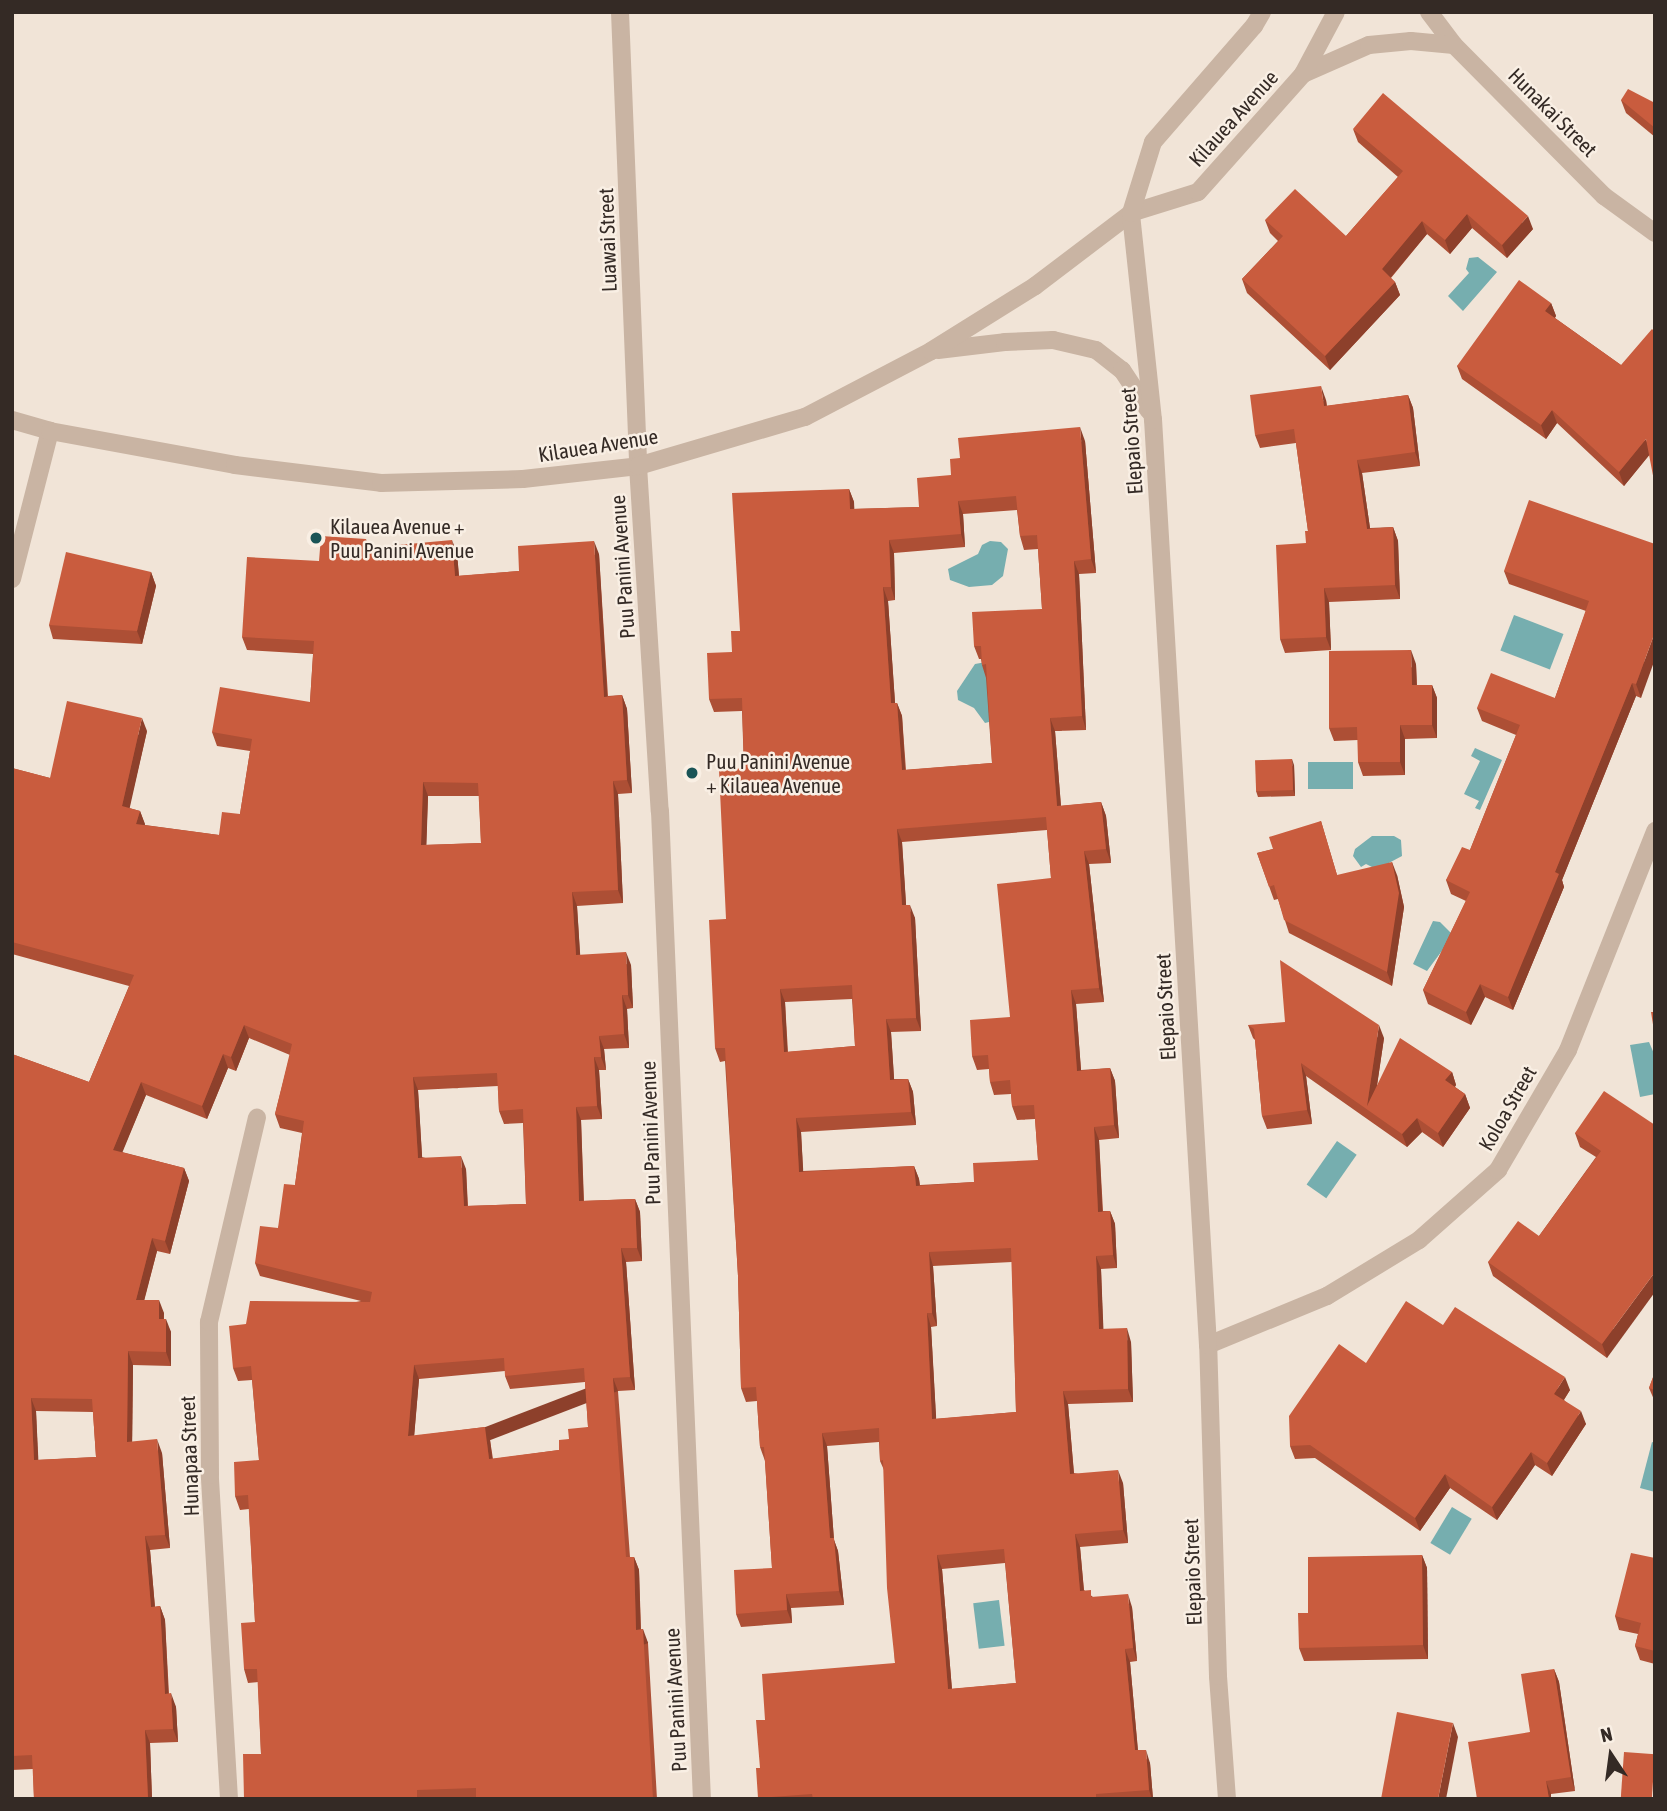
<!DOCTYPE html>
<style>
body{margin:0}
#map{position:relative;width:1667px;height:1811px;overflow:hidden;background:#f1e4d7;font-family:"Asap Condensed",sans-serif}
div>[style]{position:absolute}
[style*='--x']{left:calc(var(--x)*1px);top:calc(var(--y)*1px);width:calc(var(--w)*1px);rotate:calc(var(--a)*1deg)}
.water>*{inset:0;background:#76aeaf;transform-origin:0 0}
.minor>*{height:18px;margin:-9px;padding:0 9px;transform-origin:9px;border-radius:9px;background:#c9b4a3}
.tertiary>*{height:18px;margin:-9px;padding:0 9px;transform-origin:9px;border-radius:9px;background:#c9b4a3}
.wall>*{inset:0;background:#ad4f35}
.shaded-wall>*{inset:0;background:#8d402b;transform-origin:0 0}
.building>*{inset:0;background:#c95c3e;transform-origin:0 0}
.dots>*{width:19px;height:19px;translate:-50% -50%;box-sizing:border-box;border:4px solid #f9efe4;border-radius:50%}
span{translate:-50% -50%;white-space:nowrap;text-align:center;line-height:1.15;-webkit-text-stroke:5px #f9efe4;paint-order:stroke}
.street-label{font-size:21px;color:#342a25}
.poi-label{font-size:21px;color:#342a25}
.left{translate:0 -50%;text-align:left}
.frame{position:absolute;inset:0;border:14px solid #342a25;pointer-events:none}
.north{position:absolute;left:1576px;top:1720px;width:70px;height:70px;-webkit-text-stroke:5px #f9efe4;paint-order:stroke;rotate:347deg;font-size:19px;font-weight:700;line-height:28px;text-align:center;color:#342a25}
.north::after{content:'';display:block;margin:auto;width:24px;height:32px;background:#342a25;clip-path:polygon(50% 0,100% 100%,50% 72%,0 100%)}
</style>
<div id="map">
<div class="water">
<i style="clip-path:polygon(1478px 257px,1497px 272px,1463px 311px,1448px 296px,1469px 273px,1466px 269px,1469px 258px)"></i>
<i style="clip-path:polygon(990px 541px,1001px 542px,1008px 549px,1003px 576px,992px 585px,969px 587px,950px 580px,948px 569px,978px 554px,982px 545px)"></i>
<i style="left:1514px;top:615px;width:53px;height:38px;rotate:21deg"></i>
<i style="clip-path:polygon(986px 662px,993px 721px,985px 723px,974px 708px,958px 700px,957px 691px,975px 664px)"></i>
<i style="clip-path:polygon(1475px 748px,1502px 760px,1480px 810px,1475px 808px,1479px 801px,1464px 794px,1480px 761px,1471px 756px)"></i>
<i style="left:1308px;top:762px;width:45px;height:27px"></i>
<i style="clip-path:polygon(1372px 836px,1394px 836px,1401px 840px,1402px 856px,1385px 865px,1374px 868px,1366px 864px,1361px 867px,1353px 856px,1355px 849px)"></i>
<i style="clip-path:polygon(1433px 921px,1440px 922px,1456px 938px,1444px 948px,1427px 971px,1413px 964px)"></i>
<i style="clip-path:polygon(1649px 1042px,1655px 1056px,1655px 1094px,1640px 1097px,1630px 1045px)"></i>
<i style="left:1337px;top:1141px;width:24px;height:53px;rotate:35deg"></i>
<i style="clip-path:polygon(1652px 1442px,1655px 1443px,1655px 1492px,1640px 1488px)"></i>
<i style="left:1452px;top:1507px;width:23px;height:42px;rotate:31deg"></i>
<i style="left:999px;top:1600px;width:46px;height:26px;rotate:83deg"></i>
</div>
<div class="minor">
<i style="--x:12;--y:579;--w:153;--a:-75.6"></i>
<i style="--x:1208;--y:1345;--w:129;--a:-22.4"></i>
<i style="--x:1327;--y:1296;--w:108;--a:-31.3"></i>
<i style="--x:1419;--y:1240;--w:106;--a:-41.5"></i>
<i style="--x:1498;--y:1170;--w:139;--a:-59.7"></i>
<i style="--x:1568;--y:1050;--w:236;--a:-68.3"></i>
<i style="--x:229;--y:1799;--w:325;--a:-93.4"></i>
<i style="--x:210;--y:1475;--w:153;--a:-90.4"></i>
<i style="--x:209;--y:1322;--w:210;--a:-76.8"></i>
</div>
<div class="tertiary">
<i style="--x:620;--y:12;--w:454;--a:87.7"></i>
<i style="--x:638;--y:466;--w:346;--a:86.4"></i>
<i style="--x:660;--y:811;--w:989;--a:87.57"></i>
<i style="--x:1429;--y:12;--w:41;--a:52.9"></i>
<i style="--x:1454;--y:45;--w:213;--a:45.2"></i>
<i style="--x:1604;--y:196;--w:63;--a:36"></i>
<i style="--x:1303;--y:74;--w:72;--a:-23.7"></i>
<i style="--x:1369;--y:45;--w:42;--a:-5.4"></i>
<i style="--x:1411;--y:41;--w:43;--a:5.3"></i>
<i style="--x:938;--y:350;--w:67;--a:-6.8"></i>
<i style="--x:1005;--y:342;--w:48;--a:-2.4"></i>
<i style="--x:1053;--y:340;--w:44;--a:13.1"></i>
<i style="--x:1096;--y:350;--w:33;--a:38"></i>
<i style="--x:1122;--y:370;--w:49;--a:56.6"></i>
<i style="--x:12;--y:420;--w:40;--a:16"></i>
<i style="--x:50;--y:431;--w:188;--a:10.4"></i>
<i style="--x:235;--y:465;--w:147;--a:7"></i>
<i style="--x:381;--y:483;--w:142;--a:-1.6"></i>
<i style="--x:523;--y:479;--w:116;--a:-6.4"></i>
<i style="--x:638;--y:466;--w:174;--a:-16.4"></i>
<i style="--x:805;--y:417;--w:142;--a:-27.6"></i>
<i style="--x:931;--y:351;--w:123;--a:-32"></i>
<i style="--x:1035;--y:286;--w:121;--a:-37.2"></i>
<i style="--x:1131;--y:213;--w:70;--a:-17.4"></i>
<i style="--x:1198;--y:192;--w:158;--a:-48.3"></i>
<i style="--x:1303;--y:74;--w:70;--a:-62"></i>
<i style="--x:1227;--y:1799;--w:123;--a:-94.2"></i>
<i style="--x:1218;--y:1676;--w:331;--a:-91.7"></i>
<i style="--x:1208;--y:1345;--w:927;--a:-93.4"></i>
<i style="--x:1153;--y:420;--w:208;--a:-96.1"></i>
<i style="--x:1131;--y:213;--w:74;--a:-72.8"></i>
<i style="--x:1153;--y:142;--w:154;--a:-49"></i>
<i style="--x:1254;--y:26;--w:16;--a:-60"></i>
</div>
<div class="wall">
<i style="clip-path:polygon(1621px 100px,1655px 103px,1655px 137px,1626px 113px)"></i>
<i style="clip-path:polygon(1353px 129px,1533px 229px,1507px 258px,1472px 228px,1450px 254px,1427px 234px,1391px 278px,1395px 282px,1400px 295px,1330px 370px,1247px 293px,1242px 279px,1278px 241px,1270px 233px,1265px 220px,1346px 236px,1398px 177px,1358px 142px)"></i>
<i style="clip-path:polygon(1551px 303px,1556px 316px,1555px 318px,1621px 365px,1649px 455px,1624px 486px,1557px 423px,1546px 439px,1462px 379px,1457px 366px)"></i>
<i style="clip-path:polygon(1408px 395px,1413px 408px,1420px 466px,1362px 473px,1370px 528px,1393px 527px,1398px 541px,1400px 599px,1329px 602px,1331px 650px,1285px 653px,1280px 639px,1306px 543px,1308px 531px,1296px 443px,1260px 448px,1255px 435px,1326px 400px,1327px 406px)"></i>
<i style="clip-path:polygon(evenodd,1085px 441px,1096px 573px,1079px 574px,1086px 730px,1055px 731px,1061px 806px,1101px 802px,1106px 816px,1111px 863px,1089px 864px,1104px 1002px,1076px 1004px,1081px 1070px,1110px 1068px,1115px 1081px,1119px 1138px,1099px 1140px,1103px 1211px,1110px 1211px,1115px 1224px,1117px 1268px,1101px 1269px,1103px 1329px,1131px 1342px,1133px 1402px,1068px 1404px,1074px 1473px,1123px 1483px,1128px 1543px,1080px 1547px,1084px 1590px,1093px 1597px,1132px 1607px,1137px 1661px,1130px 1662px,1138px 1750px,1150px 1763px,1153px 1799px,758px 1798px,765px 1720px,895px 1663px,884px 1470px,880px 1461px,879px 1442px,827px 1446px,834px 1540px,838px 1551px,844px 1605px,791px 1608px,792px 1623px,741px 1627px,736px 1614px,772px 1568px,765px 1461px,760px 1447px,757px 1401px,746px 1402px,741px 1388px,738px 1276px,725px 1061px,720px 1062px,715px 1048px,726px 919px,744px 768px,742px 711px,714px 712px,709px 699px,732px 652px,849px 489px,854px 502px,854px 509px,919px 507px,951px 475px,960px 458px,1085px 441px,1017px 510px,1020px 536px,1024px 550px,1038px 549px,1042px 609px,974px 646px,979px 659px,981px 659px,982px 665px,986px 678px,992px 763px,906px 770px,902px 716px,897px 703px,895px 703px,888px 601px,895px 600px,894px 553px,965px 547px,963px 514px,1017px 510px,1085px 441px,1047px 830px,1051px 878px,1010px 1017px,972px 1056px,977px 1070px,989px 1069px,990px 1082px,994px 1095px,1011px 1094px,1012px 1106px,1017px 1120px,1035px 1119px,1038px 1160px,974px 1182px,920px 1185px,919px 1179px,914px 1166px,803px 1171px,801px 1132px,916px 1125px,913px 1092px,908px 1079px,894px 1079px,891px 1032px,921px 1031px,915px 918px,906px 905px,902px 842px,1047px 830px,1085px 441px,852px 999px,855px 1046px,788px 1052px,785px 1002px,852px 999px,1085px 441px,1012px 1262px,1016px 1412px,936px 1419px,931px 1327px,937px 1326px,933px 1266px,1012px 1262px,1085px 441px,1005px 1563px,1016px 1683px,952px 1689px,942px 1569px,1005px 1563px)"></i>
<i style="clip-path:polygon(evenodd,366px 539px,369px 547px,457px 553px,459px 576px,519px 571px,599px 554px,608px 696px,622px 695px,627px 709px,632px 793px,618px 794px,623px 903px,577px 906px,580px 955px,631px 965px,633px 1008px,627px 1009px,629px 1048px,604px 1049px,606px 1070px,599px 1070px,602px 1119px,581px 1120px,584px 1201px,635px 1199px,640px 1212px,642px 1261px,626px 1262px,635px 1390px,618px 1391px,630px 1557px,634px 1557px,639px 1570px,641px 1629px,648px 1643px,657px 1799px,244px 1799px,261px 1754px,258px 1682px,248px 1683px,244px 1669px,255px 1622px,249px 1509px,240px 1510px,235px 1496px,259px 1460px,252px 1380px,238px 1381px,233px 1368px,246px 1324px,361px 1301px,260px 1276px,255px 1263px,278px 1228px,295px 1185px,302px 1133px,280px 1128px,275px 1114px,290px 1055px,249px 1038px,236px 1071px,228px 1068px,207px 1119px,146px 1095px,122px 1152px,184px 1168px,189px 1181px,170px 1254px,157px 1251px,144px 1300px,164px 1313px,164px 1319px,171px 1332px,171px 1366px,133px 1365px,132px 1442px,162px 1453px,170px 1548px,150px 1550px,155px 1607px,160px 1606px,165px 1620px,169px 1694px,176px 1707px,178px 1742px,150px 1743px,152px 1799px,34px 1799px,33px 1769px,12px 1770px,12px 1054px,89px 1082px,129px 986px,12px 954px,12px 768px,50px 778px,147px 731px,129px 808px,140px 811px,145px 825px,219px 835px,240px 814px,250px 751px,217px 746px,212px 732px,310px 702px,313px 654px,247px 650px,242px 637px,319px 561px,366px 539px,428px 796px,479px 796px,481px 843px,426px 845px,428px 796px,366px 539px,498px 1086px,499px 1111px,504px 1124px,523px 1123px,526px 1204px,468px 1206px,466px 1169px,422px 1157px,418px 1090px,498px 1086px,366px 539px,505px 1371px,505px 1376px,510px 1389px,585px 1382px,588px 1427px,569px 1439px,559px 1450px,493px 1459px,490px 1440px,485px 1427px,414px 1436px,419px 1379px,505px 1371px,366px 539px,36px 1411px,93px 1412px,96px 1457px,38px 1460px,36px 1411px)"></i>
<i style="clip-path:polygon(1655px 544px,1641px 698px,1636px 696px,1562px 880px,1564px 887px,1513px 1010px,1485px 997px,1471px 1025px,1428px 1004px,1423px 990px,1466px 901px,1451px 894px,1446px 880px,1470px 850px,1516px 735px,1482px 721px,1477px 708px,1555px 698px,1586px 611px,1509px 584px,1504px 571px)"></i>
<i style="clip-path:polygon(151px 572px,156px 586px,142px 644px,53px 639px,49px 625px)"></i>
<i style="clip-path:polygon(1416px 664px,1417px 685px,1432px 685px,1437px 698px,1437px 738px,1405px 739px,1405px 775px,1363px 776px,1358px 762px,1358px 740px,1334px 741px,1329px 728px)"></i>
<i style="clip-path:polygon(1294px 765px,1295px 796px,1258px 797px,1256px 791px)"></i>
<i style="clip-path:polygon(1321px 821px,1337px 875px,1397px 875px,1404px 907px,1392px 986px,1289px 933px,1278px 899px,1274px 900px,1257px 853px,1273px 849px)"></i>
<i style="clip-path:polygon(1248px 1025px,1384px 1038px,1377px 1085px,1452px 1072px,1456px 1085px,1455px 1087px,1465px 1094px,1470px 1108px,1443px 1147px,1422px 1132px,1407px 1147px,1306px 1076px,1312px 1124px,1267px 1129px,1262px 1116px,1255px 1040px,1253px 1038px)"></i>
<i style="clip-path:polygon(1655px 1125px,1607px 1358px,1493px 1276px,1488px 1262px,1539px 1236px,1596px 1157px,1580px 1147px,1575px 1133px)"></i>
<i style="clip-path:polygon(1366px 1363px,1570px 1390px,1564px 1400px,1586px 1424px,1552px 1476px,1535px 1465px,1497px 1520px,1450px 1488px,1420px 1531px,1315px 1458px,1295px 1459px,1290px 1446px)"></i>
<i style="clip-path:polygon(1655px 1372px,1655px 1402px,1649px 1388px)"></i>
<i style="clip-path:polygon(1422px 1555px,1427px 1568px,1428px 1659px,1304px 1661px,1299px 1648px)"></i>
<i style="clip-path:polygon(1655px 1558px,1655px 1664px,1640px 1660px,1635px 1646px,1638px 1634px,1619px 1630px,1615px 1616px)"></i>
<i style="clip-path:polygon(1554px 1669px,1559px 1682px,1575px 1791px,1551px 1794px,1551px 1799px,1477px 1799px,1530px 1732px)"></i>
</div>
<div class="shaded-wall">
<i style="clip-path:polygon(1467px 214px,1472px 228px,1450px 254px,1445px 240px)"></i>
<i style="clip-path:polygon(1528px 216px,1533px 229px,1507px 258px,1502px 245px)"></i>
<i style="clip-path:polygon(1422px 221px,1427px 234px,1386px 283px,1382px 269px)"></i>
<i style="clip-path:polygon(1395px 282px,1400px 295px,1330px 370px,1325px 356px)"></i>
<i style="clip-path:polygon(1551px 303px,1556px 316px,1550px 324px,1545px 311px)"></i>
<i style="clip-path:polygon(1321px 386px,1326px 400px,1328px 420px,1324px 406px)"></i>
<i style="clip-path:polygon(1408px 395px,1413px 408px,1420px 466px,1415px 452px)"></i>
<i style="clip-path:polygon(1552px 410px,1557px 423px,1546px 439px,1541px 425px)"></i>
<i style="clip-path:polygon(1080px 427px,1085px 441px,1096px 573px,1091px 559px)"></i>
<i style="clip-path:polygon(1646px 439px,1651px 453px,1624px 486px,1619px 472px)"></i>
<i style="clip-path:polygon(1357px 460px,1362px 473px,1372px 542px,1367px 529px)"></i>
<i style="clip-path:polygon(849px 489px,854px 502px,855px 522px,850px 509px)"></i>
<i style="clip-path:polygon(958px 501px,963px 514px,965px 547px,961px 534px)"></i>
<i style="clip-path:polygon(1393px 527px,1398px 541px,1400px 599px,1395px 585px)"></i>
<i style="clip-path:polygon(452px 540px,457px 553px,460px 590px,455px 576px)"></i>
<i style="clip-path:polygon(889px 540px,894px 553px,895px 600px,891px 587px)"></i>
<i style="clip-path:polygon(594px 541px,599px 554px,608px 710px,604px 697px)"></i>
<i style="clip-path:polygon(1074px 561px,1079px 574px,1086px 730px,1082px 716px)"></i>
<i style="clip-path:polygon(151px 572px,156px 586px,142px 644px,137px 631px)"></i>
<i style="clip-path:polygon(883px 587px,888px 601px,896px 717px,891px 703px)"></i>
<i style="clip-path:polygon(1324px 588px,1329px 602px,1331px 650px,1326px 637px)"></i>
<i style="clip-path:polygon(1655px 632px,1655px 659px,1641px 698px,1636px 684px)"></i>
<i style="clip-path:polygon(1411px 650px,1416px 664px,1417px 698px,1412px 685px)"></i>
<i style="clip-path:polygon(1632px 683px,1636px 696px,1562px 880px,1564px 887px,1513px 1010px,1508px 997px,1555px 872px)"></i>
<i style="clip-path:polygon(1432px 685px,1437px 698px,1437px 738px,1432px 725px)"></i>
<i style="clip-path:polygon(622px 695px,627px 709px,632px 793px,627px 780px)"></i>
<i style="clip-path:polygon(897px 703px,902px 716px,906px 784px,902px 770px)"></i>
<i style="clip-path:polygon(142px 718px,147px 731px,127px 820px,122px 806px)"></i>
<i style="clip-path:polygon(1050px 718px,1055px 731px,1062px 820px,1057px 806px)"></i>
<i style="clip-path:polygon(1400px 725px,1405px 739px,1405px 775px,1400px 762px)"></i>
<i style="clip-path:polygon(1292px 759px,1294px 765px,1295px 796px,1293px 790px)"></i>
<i style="clip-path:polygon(613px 781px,618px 794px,623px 903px,618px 890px)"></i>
<i style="clip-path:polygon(423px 782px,428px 796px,426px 859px,421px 845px)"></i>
<i style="clip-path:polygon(1101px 802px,1106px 816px,1111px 863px,1106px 849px)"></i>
<i style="clip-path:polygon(140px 811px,145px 824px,141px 837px,136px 824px)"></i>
<i style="clip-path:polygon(897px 829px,902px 842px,907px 919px,902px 905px)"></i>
<i style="clip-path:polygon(1084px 851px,1089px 864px,1104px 1002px,1099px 988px)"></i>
<i style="clip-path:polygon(1392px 862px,1397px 875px,1404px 907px,1392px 986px,1387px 972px)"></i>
<i style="clip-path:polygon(572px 892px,577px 906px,581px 968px,576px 955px)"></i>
<i style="clip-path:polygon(910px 905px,915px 918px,921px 1031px,916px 1018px)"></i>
<i style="clip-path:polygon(626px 952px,631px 965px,633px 1008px,628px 995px)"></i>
<i style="clip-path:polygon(1480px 984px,1485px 997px,1471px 1025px,1466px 1012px)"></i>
<i style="clip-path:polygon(780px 989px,785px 1002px,788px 1066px,784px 1052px)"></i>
<i style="clip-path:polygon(1071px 990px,1076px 1004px,1082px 1084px,1077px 1071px)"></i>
<i style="clip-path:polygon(622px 995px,627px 1009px,629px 1048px,624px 1034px)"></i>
<i style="clip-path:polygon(886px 1019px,891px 1032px,895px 1093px,890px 1080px)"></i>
<i style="clip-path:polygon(244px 1025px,249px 1038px,236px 1071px,231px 1057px)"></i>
<i style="clip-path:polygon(1379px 1025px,1384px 1038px,1373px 1113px,1367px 1106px)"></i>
<i style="clip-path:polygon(599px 1036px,604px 1049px,606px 1070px,601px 1057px)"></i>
<i style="clip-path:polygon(223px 1054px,228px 1068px,207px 1119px,202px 1106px)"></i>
<i style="clip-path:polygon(594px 1057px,599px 1070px,602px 1119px,597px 1106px)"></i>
<i style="clip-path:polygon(1301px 1063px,1306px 1076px,1312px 1124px,1307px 1110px)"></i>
<i style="clip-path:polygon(1110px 1068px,1115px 1081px,1119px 1138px,1114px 1125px)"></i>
<i style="clip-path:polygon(1452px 1072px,1456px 1085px,1450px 1093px,1445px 1080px)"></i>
<i style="clip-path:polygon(413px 1077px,418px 1090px,423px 1171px,418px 1158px)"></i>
<i style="clip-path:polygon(908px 1079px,913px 1092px,916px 1125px,911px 1112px)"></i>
<i style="clip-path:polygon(141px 1082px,146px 1095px,118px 1163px,113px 1150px)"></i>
<i style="clip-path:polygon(1465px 1094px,1470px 1108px,1443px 1147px,1438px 1133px)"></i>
<i style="clip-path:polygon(576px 1107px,581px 1120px,584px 1215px,579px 1201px)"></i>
<i style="clip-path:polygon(796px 1118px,801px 1132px,804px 1185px,799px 1172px)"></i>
<i style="clip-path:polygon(1417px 1118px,1422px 1132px,1407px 1147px,1402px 1134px)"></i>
<i style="clip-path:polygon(1094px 1127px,1099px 1140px,1103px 1225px,1098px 1212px)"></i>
<i style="clip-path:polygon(461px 1156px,466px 1169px,468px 1219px,464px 1206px)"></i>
<i style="clip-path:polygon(914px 1166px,919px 1179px,921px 1199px,916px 1186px)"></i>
<i style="clip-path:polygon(184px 1168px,189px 1181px,170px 1254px,165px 1241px)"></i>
<i style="clip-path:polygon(635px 1199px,640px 1212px,642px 1261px,637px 1248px)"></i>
<i style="clip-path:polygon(1110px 1211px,1115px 1224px,1117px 1268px,1113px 1255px)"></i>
<i style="clip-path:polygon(152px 1238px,157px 1251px,141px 1313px,136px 1300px)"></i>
<i style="clip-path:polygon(621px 1248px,626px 1262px,635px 1390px,630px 1377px)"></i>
<i style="clip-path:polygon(929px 1252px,933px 1266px,937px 1326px,932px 1313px)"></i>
<i style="clip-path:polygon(1096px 1256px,1101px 1269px,1104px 1343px,1099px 1329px)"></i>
<i style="clip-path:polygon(1655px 1272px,1655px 1292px,1607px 1358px,1602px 1344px)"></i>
<i style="clip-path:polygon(159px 1300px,164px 1313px,163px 1332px,159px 1319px)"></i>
<i style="clip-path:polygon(927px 1313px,931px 1327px,937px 1433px,932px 1419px)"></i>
<i style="clip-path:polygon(166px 1319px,171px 1332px,171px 1366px,166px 1352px)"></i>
<i style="clip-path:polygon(1127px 1328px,1131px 1342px,1133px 1402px,1128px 1389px)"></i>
<i style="clip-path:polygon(128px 1351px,133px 1365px,132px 1456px,127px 1442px)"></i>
<i style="clip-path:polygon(414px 1365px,419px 1379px,413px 1450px,408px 1436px)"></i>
<i style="clip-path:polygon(1565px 1377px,1570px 1390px,1559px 1407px,1554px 1394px)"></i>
<i style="left:613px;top:1378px;width:14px;height:179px;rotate:69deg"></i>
<i style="clip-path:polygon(1063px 1391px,1068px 1404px,1075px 1487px,1070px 1474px)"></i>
<i style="clip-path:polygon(31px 1398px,36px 1411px,39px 1473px,34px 1460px)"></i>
<i style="clip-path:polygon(1581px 1411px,1586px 1424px,1552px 1476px,1547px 1463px)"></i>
<i style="clip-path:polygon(485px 1427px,490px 1440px,494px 1473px,489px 1459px)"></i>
<i style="clip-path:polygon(822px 1433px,827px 1446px,834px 1540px,838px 1551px,844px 1605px,839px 1591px,830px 1538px)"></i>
<i style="clip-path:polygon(157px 1439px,162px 1453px,170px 1548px,165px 1535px)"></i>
<i style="clip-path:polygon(1531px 1452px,1535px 1465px,1497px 1520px,1492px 1507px)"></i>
<i style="clip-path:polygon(1118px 1470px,1123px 1483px,1128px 1543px,1123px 1530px)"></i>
<i style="clip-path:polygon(1445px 1474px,1450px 1488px,1420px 1531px,1415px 1518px)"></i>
<i style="clip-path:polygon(1075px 1534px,1080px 1547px,1085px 1604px,1080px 1591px)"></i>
<i style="clip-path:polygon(145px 1536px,150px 1550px,156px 1620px,151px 1607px)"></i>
<i style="clip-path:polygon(937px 1555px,942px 1569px,953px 1703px,948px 1689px)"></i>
<i style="clip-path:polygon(1422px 1555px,1427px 1568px,1428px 1659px,1423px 1645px)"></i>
<i style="clip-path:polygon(634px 1557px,639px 1570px,641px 1643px,636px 1630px)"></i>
<i style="clip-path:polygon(786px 1594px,791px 1608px,792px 1623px,787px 1610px)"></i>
<i style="clip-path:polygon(1128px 1594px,1132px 1607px,1137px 1661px,1133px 1648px)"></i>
<i style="clip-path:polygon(160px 1606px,165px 1620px,169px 1707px,165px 1694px)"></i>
<i style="left:643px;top:1629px;width:15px;height:170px;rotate:70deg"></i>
<i style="clip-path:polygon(1125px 1649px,1130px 1662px,1139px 1764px,1135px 1750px)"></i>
<i style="clip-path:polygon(1554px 1669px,1559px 1682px,1575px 1791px,1571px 1777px)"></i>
<i style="clip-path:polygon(171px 1693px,176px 1707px,178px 1742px,173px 1729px)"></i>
<i style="clip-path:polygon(1453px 1723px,1458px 1737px,1446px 1799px,1438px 1799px)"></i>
<i style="clip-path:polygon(145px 1730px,150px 1743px,152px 1799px,148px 1799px)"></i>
<i style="clip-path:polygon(1146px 1750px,1150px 1763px,1153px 1799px,1152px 1799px,1149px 1790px)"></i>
<i style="clip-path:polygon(1546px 1781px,1551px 1794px,1551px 1799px,1549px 1799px)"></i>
</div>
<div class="building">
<i style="clip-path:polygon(1628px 89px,1655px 103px,1655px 128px,1621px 100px)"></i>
<i style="clip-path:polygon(1383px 93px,1528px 216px,1502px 245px,1467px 214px,1445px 240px,1422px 221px,1382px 269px,1395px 282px,1325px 356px,1242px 279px,1283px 236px,1265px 220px,1295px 189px,1346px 236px,1403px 171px,1353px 129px)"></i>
<i style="clip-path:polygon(1519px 280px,1551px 303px,1545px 311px,1621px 365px,1652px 329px,1655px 332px,1655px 486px,1646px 439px,1619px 472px,1552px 410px,1541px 425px,1457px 366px)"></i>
<i style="clip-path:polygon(1321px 386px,1324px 406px,1408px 395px,1415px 452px,1357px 460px,1367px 529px,1393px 527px,1395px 585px,1324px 588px,1326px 637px,1280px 639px,1276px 545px,1306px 543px,1305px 531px,1308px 531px,1294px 429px,1255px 435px,1250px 395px)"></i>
<i style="clip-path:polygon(evenodd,1080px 427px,1091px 559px,1074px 561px,1082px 716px,1050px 718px,1057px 806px,1101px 802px,1106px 849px,1084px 851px,1099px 988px,1071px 990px,1077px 1071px,1110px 1068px,1114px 1125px,1094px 1127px,1098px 1212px,1110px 1211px,1113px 1255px,1096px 1256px,1099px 1329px,1127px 1328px,1128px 1389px,1063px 1391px,1070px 1474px,1118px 1470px,1123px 1530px,1075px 1534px,1080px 1591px,1091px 1590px,1091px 1597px,1128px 1594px,1133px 1648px,1125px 1649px,1135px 1750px,1146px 1750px,1149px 1790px,1096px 1794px,1096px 1799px,813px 1799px,812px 1794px,758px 1798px,756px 1768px,760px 1768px,756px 1720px,765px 1720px,762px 1674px,895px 1663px,887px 1588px,883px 1460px,880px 1461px,879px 1428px,822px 1433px,830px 1538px,834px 1538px,839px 1591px,786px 1594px,787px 1610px,736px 1614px,734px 1570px,772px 1568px,764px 1447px,760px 1447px,756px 1387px,741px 1388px,738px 1276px,725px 1048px,715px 1048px,709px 920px,726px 919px,719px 770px,744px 768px,742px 698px,709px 699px,707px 653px,732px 652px,731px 631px,740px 631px,732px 493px,849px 489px,850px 509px,919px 507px,917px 478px,951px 475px,950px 459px,960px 458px,958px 438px,1080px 427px,1016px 496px,1020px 536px,1037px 535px,1042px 609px,972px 612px,974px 646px,981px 646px,982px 665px,986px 664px,992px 763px,902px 770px,897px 703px,891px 703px,883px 587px,891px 587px,889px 540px,961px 534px,958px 501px,1016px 496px,1080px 427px,1046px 817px,1051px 878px,997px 884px,1010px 1017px,970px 1020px,972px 1056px,988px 1055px,990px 1082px,1010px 1080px,1012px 1106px,1034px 1105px,1038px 1160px,973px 1163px,974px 1182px,916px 1186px,914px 1166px,799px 1172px,796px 1118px,911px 1112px,908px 1079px,890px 1080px,886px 1019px,916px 1018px,910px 905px,902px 905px,897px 829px,1046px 817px,1080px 427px,852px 985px,855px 1046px,784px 1052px,780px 989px,852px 985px,1080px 427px,1011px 1248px,1016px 1412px,932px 1419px,927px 1313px,932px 1313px,929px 1252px,1011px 1248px,1080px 427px,1004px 1549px,1016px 1683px,948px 1689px,937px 1555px,1004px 1549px)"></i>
<i style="clip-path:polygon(1529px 500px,1655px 544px,1655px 632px,1636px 684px,1632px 683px,1555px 872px,1559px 874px,1508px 997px,1480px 984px,1466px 1012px,1423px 990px,1470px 892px,1446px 880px,1462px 847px,1470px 850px,1520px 725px,1477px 708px,1491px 673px,1555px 698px,1589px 601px,1504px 571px)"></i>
<i style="clip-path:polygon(evenodd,321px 536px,366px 539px,365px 548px,452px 540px,455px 576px,519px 571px,518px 546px,594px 541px,604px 697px,622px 695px,627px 780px,613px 781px,618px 890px,572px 892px,576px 955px,626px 952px,628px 995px,622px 995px,624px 1034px,599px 1036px,601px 1057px,594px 1057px,597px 1106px,576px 1107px,579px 1201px,635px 1199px,637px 1248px,621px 1248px,630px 1377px,613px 1378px,626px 1557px,634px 1557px,636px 1630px,643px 1629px,653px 1799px,476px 1799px,476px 1788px,417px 1790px,417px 1799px,244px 1799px,243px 1754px,261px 1754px,257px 1669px,244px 1669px,241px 1623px,255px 1622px,248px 1495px,235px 1496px,234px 1462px,259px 1460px,251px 1366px,233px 1368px,229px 1326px,246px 1324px,250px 1301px,370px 1302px,372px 1292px,255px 1263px,260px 1226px,278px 1228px,284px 1184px,295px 1185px,304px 1121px,275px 1114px,292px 1044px,244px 1025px,231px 1057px,223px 1054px,202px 1106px,141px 1082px,113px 1150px,184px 1168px,165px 1241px,152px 1238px,136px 1300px,159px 1300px,159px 1319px,166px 1319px,166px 1352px,128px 1351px,127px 1442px,157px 1439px,165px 1535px,145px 1536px,151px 1607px,160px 1606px,165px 1694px,171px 1693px,173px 1729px,145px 1730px,148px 1799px,34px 1799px,32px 1755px,12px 1756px,12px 1054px,89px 1082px,134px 975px,12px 942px,12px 768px,50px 778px,67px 701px,142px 718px,122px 806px,140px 811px,136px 824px,219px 835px,222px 812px,240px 814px,252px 739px,212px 732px,220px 687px,310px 702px,314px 641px,242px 637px,247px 557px,319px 561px,321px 536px,423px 782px,478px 783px,481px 843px,421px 845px,423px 782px,321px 536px,497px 1073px,499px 1111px,523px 1109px,526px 1204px,464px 1206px,461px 1156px,418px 1158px,413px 1077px,497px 1073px,321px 536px,504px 1358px,505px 1376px,584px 1368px,588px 1427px,568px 1429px,569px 1439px,559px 1440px,559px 1450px,489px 1459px,485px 1427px,408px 1436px,414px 1365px,504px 1358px,321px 536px,31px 1398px,92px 1399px,96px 1457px,34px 1460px,31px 1398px)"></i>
<i style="clip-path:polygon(66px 552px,151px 572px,137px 631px,49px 625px)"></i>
<i style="clip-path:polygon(1411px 650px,1412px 685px,1432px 685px,1432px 725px,1400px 725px,1400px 762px,1358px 762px,1357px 727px,1329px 728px,1329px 651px)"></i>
<i style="left:1292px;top:759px;width:31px;height:37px;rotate:88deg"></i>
<i style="clip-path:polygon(1321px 821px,1337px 875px,1392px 862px,1399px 893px,1387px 972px,1284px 920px,1274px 885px,1269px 887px,1257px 853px,1273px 849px,1269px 837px)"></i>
<i style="clip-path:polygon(1280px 960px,1379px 1025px,1367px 1106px,1400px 1038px,1452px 1072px,1445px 1080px,1465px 1094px,1438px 1133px,1417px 1118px,1402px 1134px,1301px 1063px,1307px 1110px,1262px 1116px,1254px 1029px,1248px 1025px,1285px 1022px)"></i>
<i style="clip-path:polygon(1651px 1012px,1655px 1012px,1655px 1037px)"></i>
<i style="clip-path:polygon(1604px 1091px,1655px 1125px,1655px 1272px,1602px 1344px,1488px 1262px,1518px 1221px,1539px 1236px,1601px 1151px,1575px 1133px)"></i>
<i style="clip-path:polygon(1406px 1301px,1443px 1325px,1455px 1307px,1565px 1377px,1554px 1394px,1581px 1411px,1547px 1463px,1531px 1452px,1492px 1507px,1445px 1474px,1415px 1518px,1310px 1445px,1290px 1446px,1289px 1416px,1339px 1344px,1366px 1363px)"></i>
<i style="clip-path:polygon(1655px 1372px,1655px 1390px,1649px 1388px)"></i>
<i style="clip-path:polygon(1631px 1553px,1655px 1558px,1655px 1651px,1635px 1646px,1641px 1623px,1615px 1616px)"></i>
<i style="clip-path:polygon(1422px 1555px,1423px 1645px,1299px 1648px,1298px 1613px,1308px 1613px,1308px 1557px)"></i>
<i style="clip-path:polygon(1554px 1669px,1571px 1777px,1546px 1781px,1549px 1799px,1477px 1799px,1468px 1742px,1530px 1732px,1521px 1674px)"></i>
<i style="clip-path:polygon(1397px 1712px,1453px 1723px,1438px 1799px,1381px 1799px)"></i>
<i style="left:1624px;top:1752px;width:31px;height:47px;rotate:4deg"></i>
</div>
<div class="dots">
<i style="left:316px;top:538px;background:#1a5456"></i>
<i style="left:692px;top:773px;background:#1a5456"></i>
</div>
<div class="street-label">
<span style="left:1553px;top:112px;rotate:45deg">Hunakai Street</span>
<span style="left:1233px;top:118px;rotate:-48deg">Kilauea Avenue</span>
<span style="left:607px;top:240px;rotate:-92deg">Luawai Street</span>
<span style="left:1131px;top:441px;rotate:-94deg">Elepaio Street</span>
<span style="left:598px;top:445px;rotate:-9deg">Kilauea Avenue</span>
<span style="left:622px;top:567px;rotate:-94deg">Puu Panini Avenue</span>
<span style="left:1165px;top:1007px;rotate:-93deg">Elepaio Street</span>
<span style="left:1507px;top:1108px;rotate:-60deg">Koloa Street</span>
<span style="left:650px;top:1133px;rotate:-92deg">Puu Panini Avenue</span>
<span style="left:189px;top:1456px;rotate:-92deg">Hunapaa Street</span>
<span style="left:1192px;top:1572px;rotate:-92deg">Elepaio Street</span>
<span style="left:675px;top:1700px;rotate:-93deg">Puu Panini Avenue</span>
</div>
<div class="poi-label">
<span class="left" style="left:330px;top:538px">Kilauea Avenue +<br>Puu Panini Avenue</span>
<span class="left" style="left:706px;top:773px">Puu Panini Avenue<br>+ Kilauea Avenue</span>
</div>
<div class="frame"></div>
<div class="north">N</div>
</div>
